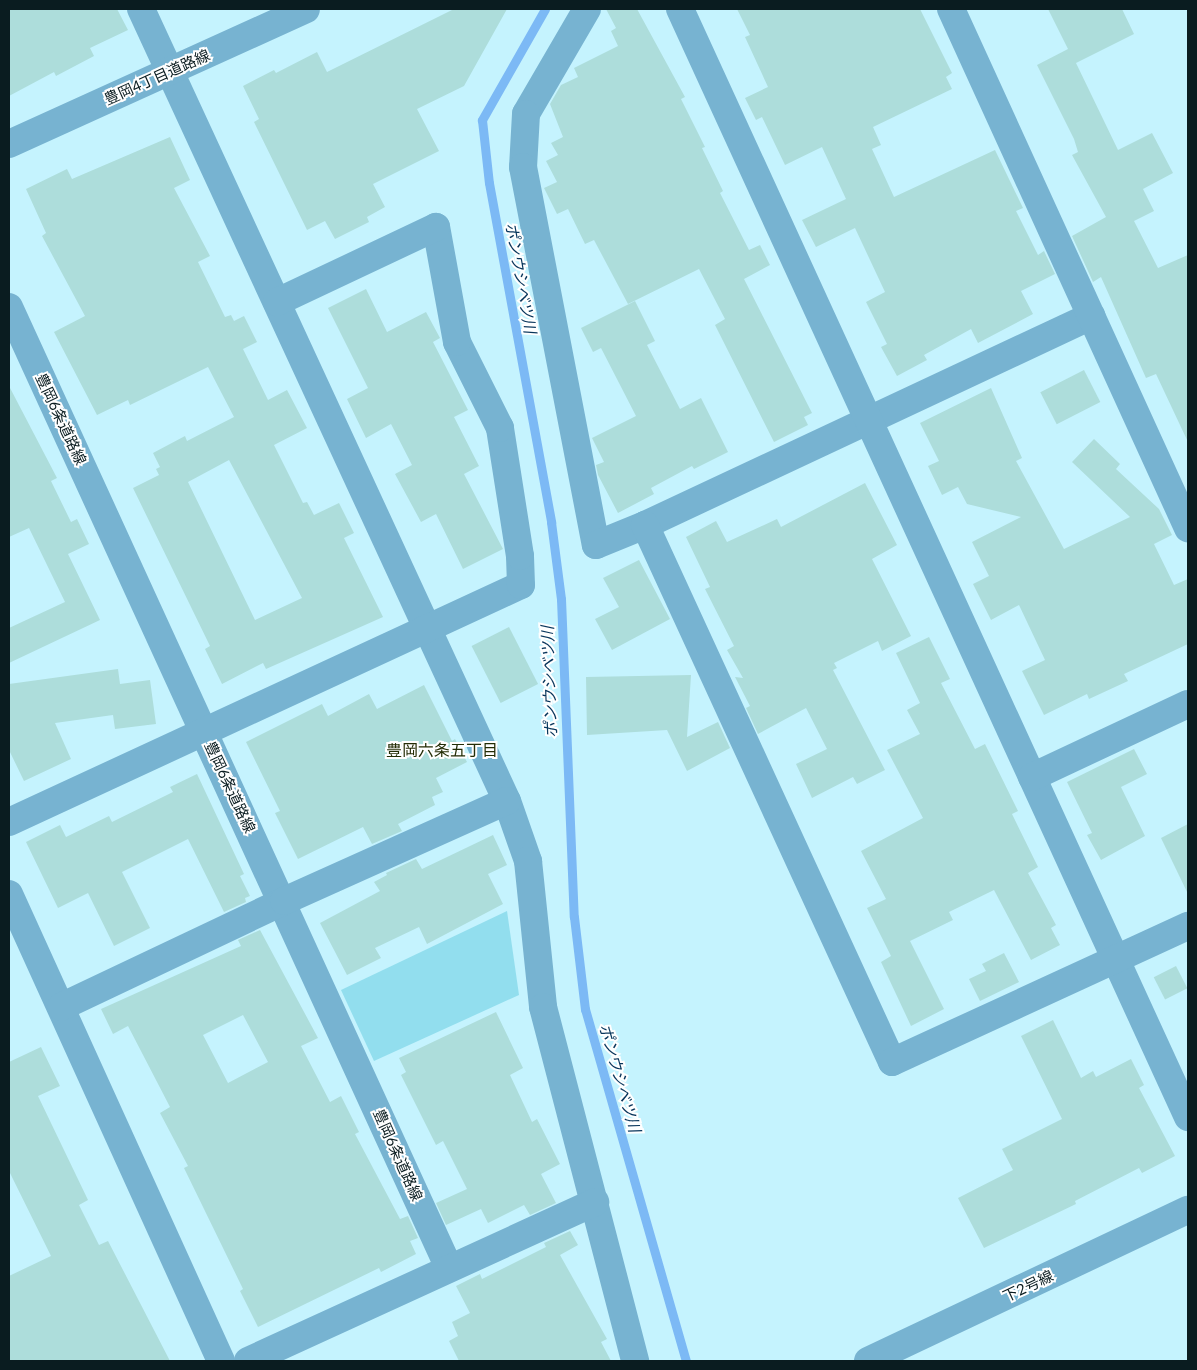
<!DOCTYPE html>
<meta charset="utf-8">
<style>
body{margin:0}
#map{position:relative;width:1197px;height:1370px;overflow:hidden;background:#c5f3fe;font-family:Lato,"Noto Sans JP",sans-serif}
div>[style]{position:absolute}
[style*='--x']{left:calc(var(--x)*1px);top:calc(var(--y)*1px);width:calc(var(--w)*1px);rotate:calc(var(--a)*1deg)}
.green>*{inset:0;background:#92deee}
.stream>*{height:9px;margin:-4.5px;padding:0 4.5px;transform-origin:4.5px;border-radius:4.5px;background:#7cb9f5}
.building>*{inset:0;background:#addddb;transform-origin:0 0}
.minor>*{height:28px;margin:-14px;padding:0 14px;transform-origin:14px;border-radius:14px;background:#77b3d1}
.tertiary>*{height:28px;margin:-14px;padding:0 14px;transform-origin:14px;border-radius:14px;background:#77b3d1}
span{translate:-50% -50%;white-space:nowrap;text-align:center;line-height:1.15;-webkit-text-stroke:4px #fff;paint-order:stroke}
.street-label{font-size:15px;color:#0a1c20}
.water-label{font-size:16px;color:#07355b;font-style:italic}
.neighbourhood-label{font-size:16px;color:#242d06}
.frame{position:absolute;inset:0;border:10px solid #0a1c20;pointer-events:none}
</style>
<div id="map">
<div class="green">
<i style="clip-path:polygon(507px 911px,519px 995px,374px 1061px,341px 990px)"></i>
</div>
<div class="stream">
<i style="--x:545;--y:9;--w:128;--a:119.6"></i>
<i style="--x:482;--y:120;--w:63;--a:83.7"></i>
<i style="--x:489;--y:183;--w:345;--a:79.6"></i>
<i style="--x:551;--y:522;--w:78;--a:82.6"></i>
<i style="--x:561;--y:599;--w:318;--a:87.7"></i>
<i style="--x:574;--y:917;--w:93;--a:83.2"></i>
<i style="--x:585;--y:1009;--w:366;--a:74"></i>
</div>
<div class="building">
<i style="clip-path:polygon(9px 9px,117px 9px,128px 30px,90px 48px,94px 56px,56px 76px,54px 72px,9px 96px)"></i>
<i style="clip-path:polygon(454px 9px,507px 9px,464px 86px,417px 109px,439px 151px,373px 184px,385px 207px,367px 217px,369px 222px,335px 239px,325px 221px,307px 230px,254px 122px,259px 119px,243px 86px,274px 70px,276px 73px,317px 52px,327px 72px)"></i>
<i style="clip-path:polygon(606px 9px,637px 9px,685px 97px,681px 99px,705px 147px,702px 148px,723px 191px,720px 193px,749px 250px,760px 245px,770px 265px,744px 279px,812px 413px,804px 417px,808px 425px,774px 442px,715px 325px,725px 319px,699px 269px,628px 304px,594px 240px,585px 244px,568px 209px,557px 214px,544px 188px,557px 182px,546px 161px,558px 155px,551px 143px,563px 137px,550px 104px,561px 85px,578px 77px,574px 68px,618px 46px,611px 31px,616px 28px)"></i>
<i style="clip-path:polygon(737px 9px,920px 9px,952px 73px,946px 77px,952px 89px,873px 127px,881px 145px,872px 149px,894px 197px,995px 150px,1023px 208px,1016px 211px,1038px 255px,1044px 251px,1055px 274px,1021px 291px,1033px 314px,978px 343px,971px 329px,924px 355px,927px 360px,897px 376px,881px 347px,887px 344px,866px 302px,885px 292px,855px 228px,816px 247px,802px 220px,846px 199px,822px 147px,785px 165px,762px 117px,756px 120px,745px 98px,768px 87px,745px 37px,750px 35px)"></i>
<i style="clip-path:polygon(1048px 9px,1122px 9px,1134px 34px,1076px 63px,1118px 150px,1152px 133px,1173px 173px,1143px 189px,1154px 211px,1134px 221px,1158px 268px,1188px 255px,1188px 442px,1156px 374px,1146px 378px,1101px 277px,1093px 282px,1072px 236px,1106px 217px,1072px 155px,1078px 152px,1074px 139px,1037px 65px,1068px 49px)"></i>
<i style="clip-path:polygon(evenodd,170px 137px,190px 180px,174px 188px,210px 256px,198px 262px,225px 317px,231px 315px,234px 321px,244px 316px,257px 342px,243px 349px,268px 400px,287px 390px,307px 428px,274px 445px,303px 503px,307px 502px,314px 515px,339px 503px,354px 533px,344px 538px,383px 617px,266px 669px,263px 663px,222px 684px,205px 649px,210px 646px,133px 488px,159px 475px,156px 469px,160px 467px,153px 453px,185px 436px,187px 441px,234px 417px,208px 367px,130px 405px,128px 400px,97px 415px,54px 332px,85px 316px,42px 236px,46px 233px,26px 189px,67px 169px,72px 179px,170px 137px,229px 460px,302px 598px,255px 620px,188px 482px,229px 460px)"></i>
<i style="clip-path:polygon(366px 289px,387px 332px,426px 312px,440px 338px,433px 342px,468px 410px,454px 417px,479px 466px,464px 474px,503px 549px,463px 569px,436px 514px,421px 522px,395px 474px,412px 465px,391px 424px,366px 438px,347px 399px,368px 388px,328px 308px)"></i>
<i style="clip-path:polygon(635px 301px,655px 341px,647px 345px,680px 409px,701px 398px,728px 452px,694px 469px,692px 466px,651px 488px,654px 494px,618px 513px,598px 475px,596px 465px,604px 462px,592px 438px,636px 416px,601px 348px,593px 352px,581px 328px)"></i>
<i style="left:1084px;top:370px;width:36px;height:49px;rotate:63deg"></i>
<i style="clip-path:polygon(9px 386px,57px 478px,51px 481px,71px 522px,77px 519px,89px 544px,68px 554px,100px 620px,9px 663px,9px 628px,65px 602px,29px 528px,9px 537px)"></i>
<i style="clip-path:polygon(991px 388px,1022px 458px,1016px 461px,1064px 549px,1130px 517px,1072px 462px,1094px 439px,1120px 464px,1116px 469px,1159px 509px,1172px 535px,1154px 544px,1174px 585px,1188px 579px,1188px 644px,1124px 674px,1128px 681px,1089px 699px,1087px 694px,1044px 715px,1022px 671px,1045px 660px,1019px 605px,991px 620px,973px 584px,989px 576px,972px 542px,1021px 517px,967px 504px,958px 487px,942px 495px,928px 466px,939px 461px,920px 423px)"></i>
<i style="clip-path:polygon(865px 483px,897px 545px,872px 559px,911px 636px,882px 651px,878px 641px,834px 663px,837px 668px,833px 670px,885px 770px,857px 784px,853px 777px,812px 798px,796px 764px,827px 749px,806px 708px,758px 734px,746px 708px,750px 706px,735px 677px,743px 678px,727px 650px,734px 646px,705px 589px,710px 587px,686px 537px,716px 521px,727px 542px,777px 519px,781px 527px)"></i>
<i style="clip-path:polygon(639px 560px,670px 619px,612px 650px,595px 619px,619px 607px,603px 578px)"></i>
<i style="left:509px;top:627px;width:64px;height:42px;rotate:63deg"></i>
<i style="clip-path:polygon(929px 637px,950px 679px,941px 683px,975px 749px,985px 744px,1018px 811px,1012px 814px,1038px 867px,1028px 873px,1056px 925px,1051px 928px,1060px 945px,1031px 960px,994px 890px,949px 912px,953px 920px,910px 941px,944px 1009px,911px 1026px,881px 962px,891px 956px,867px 908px,886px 899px,861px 851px,923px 818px,887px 750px,920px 734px,907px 710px,920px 703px,896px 653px)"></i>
<i style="clip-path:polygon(118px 669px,120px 684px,150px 680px,156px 724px,115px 729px,113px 715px,55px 723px,71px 759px,24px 781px,9px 750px,9px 684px)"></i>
<i style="clip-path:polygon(691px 675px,687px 737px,718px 722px,730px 748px,687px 771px,667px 730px,587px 735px,586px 677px)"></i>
<i style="clip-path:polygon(424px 685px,452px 741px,455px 739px,467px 762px,436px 778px,443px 792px,432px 797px,435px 805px,398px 824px,402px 831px,372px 844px,363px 827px,298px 859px,275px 813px,280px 811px,246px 742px,322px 704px,328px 716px,369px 694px,377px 709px)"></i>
<i style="clip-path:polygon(1134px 749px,1147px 774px,1121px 787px,1145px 836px,1101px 860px,1087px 835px,1092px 833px,1067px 782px)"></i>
<i style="clip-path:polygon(197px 774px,244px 874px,240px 876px,250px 896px,245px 898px,246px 902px,224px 912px,188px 839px,122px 872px,150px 928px,114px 946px,88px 893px,58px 908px,26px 842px,60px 825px,66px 837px,109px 816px,112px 822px,173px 792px,170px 787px)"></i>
<i style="clip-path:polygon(1188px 824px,1188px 894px,1161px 838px)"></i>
<i style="clip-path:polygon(493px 835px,507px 865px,488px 874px,503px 904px,427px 944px,419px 927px,375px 948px,381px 958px,347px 975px,320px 923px,380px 891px,374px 882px,387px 875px,386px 873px,416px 859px,422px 869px)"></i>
<i style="clip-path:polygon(evenodd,260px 930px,318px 1038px,301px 1046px,330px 1102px,341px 1096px,359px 1132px,355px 1134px,400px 1219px,408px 1216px,418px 1238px,410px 1241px,416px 1254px,381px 1272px,379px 1268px,258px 1327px,240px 1291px,243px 1289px,184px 1168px,188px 1166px,160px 1113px,170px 1107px,128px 1026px,113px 1034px,101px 1009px,241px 946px,238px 940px,260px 930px,243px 1015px,268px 1062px,228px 1083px,203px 1035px,243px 1015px)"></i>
<i style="clip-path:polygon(1004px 953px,1019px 982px,980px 1001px,969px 979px,986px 971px,982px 964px)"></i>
<i style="left:1176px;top:966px;width:25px;height:25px;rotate:63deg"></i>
<i style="clip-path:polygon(496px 1012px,523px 1068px,510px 1075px,532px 1122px,537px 1119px,560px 1164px,541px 1174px,556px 1203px,530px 1215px,524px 1205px,488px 1223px,481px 1209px,446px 1225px,436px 1203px,467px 1189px,443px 1141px,436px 1145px,401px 1075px,406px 1072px,399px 1058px)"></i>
<i style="clip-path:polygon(1053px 1020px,1081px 1078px,1093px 1071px,1096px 1077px,1131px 1059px,1144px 1085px,1139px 1088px,1175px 1156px,1142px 1173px,1139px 1168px,1075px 1201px,1076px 1204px,984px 1248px,958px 1198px,1013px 1170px,1002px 1149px,1062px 1119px,1021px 1036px)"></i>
<i style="clip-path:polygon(41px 1047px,60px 1086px,38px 1096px,88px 1200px,79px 1205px,99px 1245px,108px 1241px,170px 1361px,9px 1361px,9px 1276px,51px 1256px,9px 1171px,9px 1062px)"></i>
<i style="clip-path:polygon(570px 1231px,578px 1245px,560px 1255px,607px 1339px,601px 1342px,611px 1361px,459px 1361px,449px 1341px,458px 1336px,452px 1322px,470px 1313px,456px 1286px,480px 1274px,482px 1279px,546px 1247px,544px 1243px)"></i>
</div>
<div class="minor">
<i style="--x:141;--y:9;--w:872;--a:65.2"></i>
<i style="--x:507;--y:801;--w:64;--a:70.7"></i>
<i style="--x:528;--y:861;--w:147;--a:84.1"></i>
<i style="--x:543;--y:1007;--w:366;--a:75.4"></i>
<i style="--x:587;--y:9;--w:121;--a:120.2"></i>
<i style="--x:526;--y:114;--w:53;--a:93.2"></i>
<i style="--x:523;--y:167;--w:385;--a:79.1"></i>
<i style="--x:596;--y:545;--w:53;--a:-22.2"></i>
<i style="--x:645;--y:525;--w:493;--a:-25.1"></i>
<i style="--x:680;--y:9;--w:1219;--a:65.37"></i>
<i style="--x:951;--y:9;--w:571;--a:65.46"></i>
<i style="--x:9;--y:307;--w:1057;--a:65.4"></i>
<i style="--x:645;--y:525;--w:591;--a:65.3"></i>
<i style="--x:892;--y:1062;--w:326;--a:-24.7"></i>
<i style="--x:1032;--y:777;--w:172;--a:-25.1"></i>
<i style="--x:9;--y:822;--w:564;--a:-24.84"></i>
<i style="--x:521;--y:585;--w:29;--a:-92"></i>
<i style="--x:520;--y:556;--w:130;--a:-98.9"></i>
<i style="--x:500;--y:428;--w:96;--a:-116.6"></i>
<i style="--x:457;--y:342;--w:117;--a:-100.3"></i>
<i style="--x:436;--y:227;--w:176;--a:154.7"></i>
<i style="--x:9;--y:894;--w:513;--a:65.58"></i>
<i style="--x:61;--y:1007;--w:247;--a:-25.4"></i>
<i style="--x:284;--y:901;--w:244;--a:-24.2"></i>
<i style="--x:248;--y:1361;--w:382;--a:-24.6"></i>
</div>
<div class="tertiary">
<i style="--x:9;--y:144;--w:326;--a:-24.4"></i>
<i style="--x:868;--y:1361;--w:354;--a:-25.3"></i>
</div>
<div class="street-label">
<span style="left:157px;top:77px;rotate:-24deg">豊岡4丁目道路線</span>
<span style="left:61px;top:419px;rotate:65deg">豊岡6条道路線</span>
<span style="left:230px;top:787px;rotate:65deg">豊岡6条道路線</span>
<span style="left:398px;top:1155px;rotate:66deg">豊岡6条道路線</span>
<span style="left:1028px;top:1286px;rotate:-25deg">下2号線</span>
</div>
<div class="water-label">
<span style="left:521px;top:278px;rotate:80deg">ポンウシベツ川</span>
<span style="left:549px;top:682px;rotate:-92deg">ポンウシベツ川</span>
<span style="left:620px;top:1078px;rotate:74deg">ポンウシベツ川</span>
</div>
<div class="neighbourhood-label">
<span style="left:442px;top:750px">豊岡六条五丁目</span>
</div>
<div class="frame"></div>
</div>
